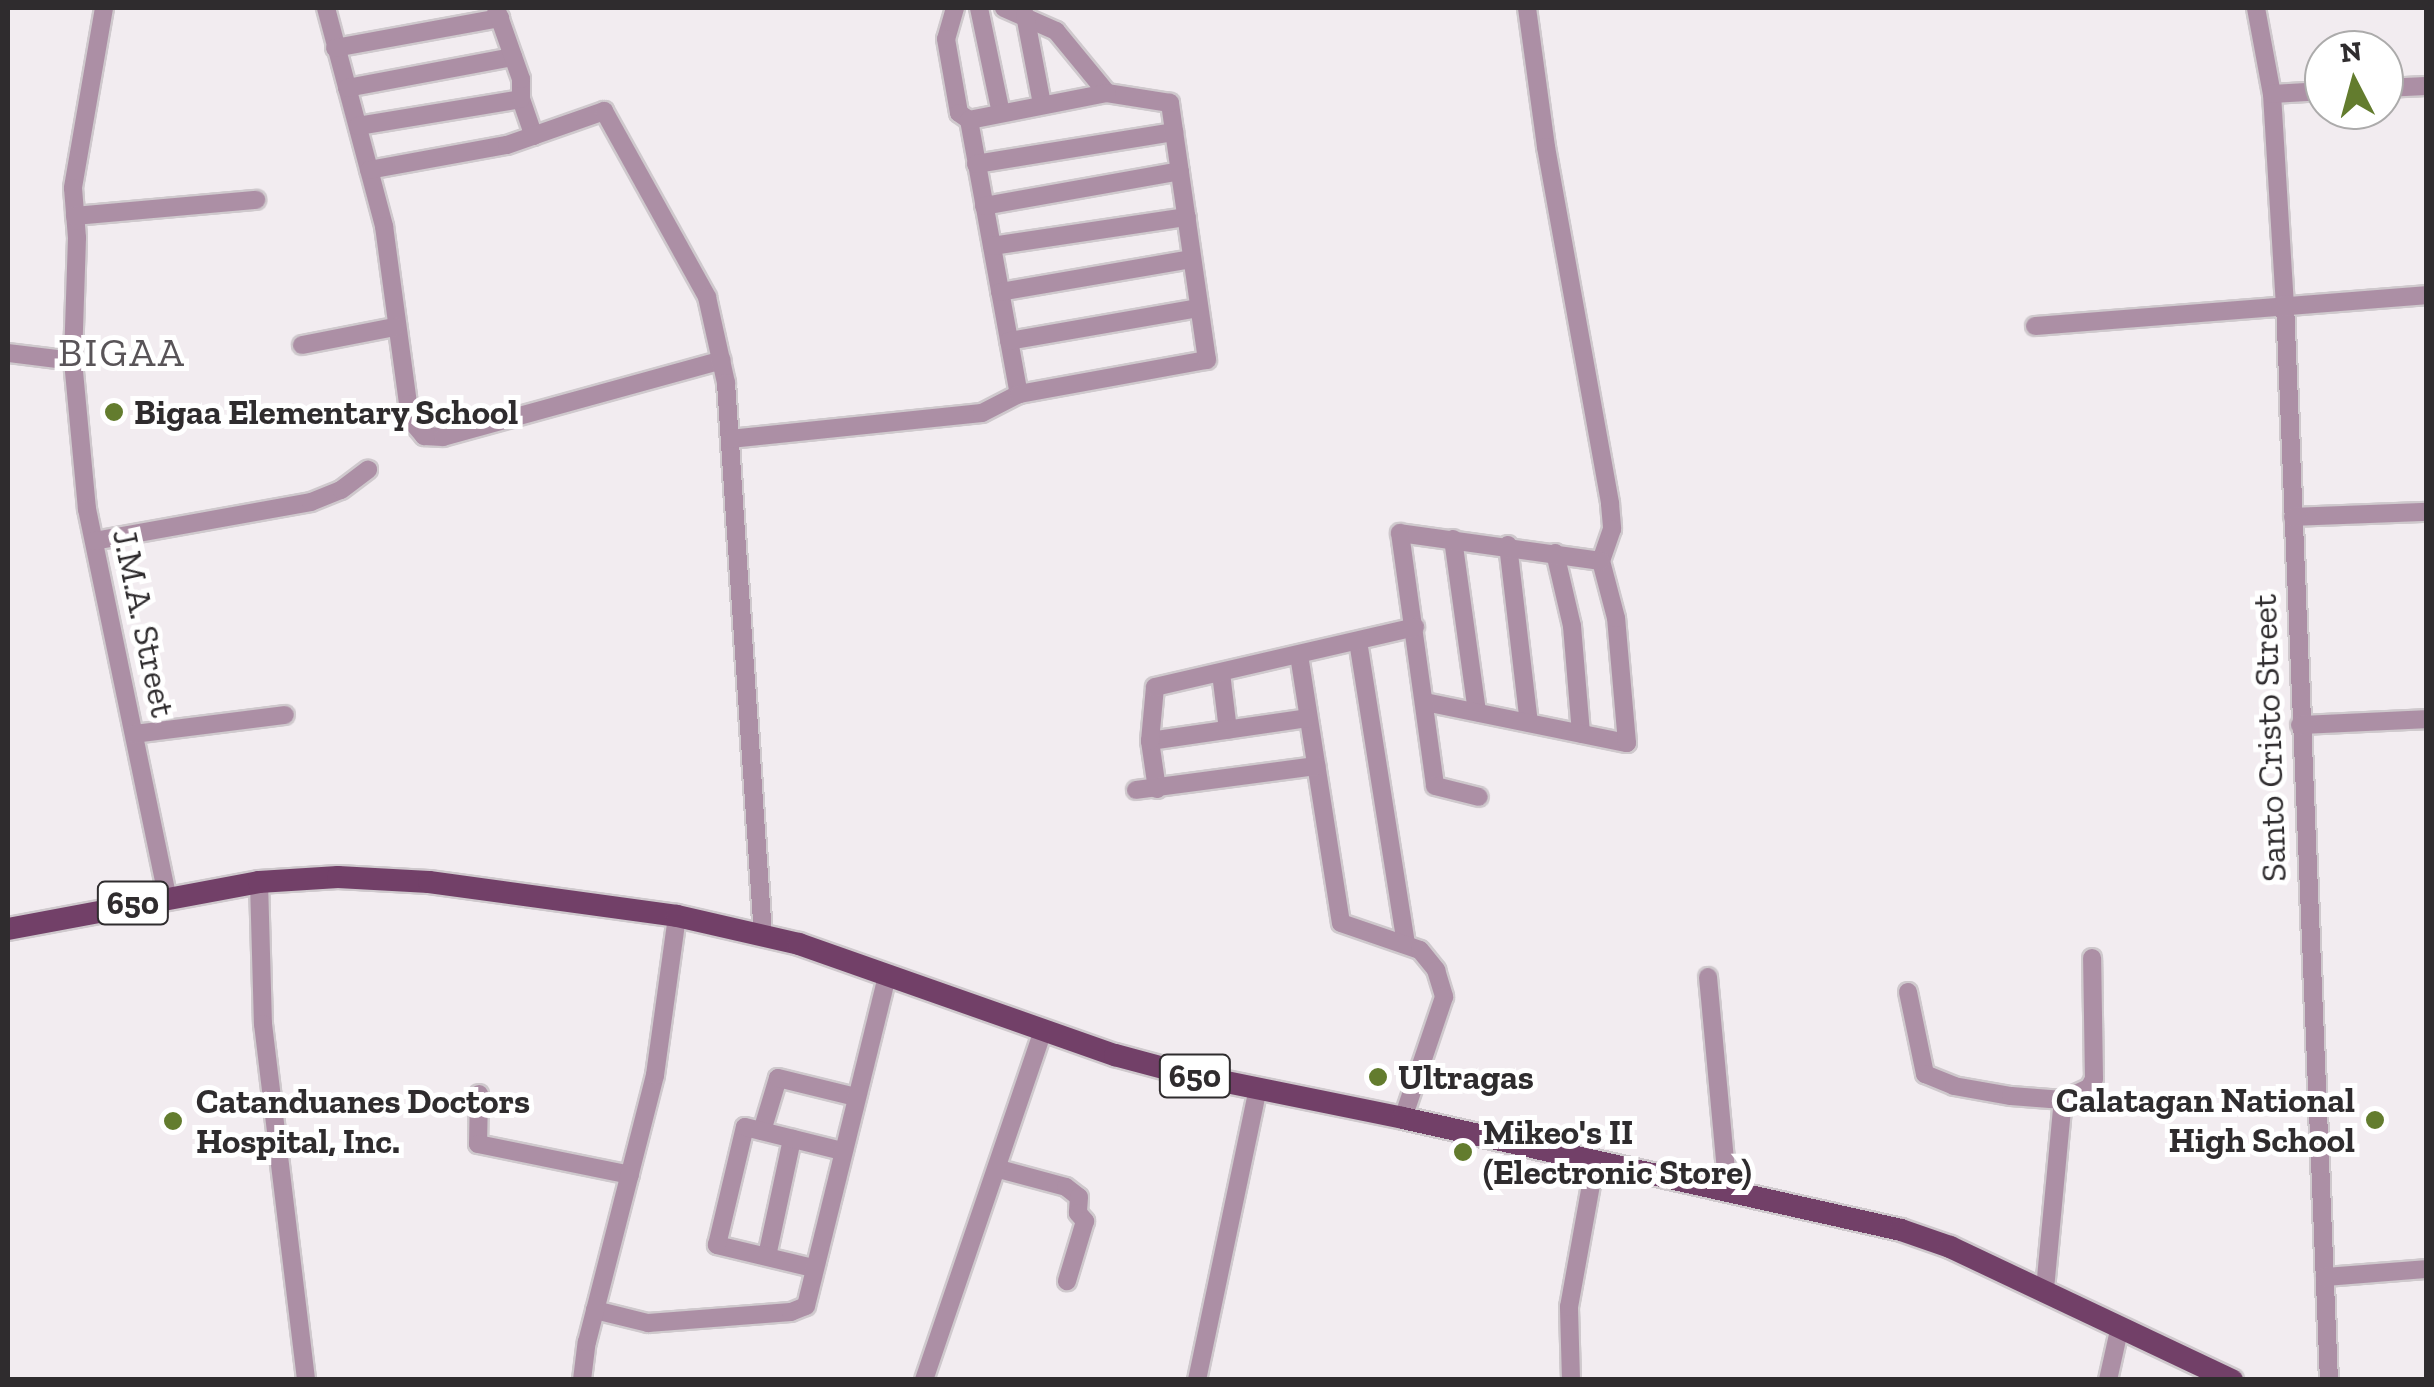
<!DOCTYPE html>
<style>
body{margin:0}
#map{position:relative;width:2434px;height:1387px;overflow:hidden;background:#f2ecf0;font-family:"Zilla Slab",serif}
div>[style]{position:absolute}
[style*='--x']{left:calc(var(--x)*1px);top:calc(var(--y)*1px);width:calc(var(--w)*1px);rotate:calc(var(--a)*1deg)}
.roads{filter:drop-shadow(2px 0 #cfc9cd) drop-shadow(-2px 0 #cfc9cd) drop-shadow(0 2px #cfc9cd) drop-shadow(0 -2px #cfc9cd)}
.minor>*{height:18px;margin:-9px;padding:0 9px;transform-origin:9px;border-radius:9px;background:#ac8fa5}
.major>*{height:22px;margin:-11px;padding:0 11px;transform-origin:11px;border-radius:11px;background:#724068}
.dots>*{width:28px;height:28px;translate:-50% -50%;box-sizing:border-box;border:5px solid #fff;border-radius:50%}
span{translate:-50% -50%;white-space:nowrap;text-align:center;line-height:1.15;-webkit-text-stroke:10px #fff;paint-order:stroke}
.shield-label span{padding:2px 8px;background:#fff;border:2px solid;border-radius:8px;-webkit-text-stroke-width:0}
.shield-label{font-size:32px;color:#2f2c2e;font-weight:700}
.poi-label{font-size:35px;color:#2f2c2e;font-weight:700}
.left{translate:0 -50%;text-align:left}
.right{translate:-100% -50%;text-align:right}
.street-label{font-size:35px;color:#2f2c2e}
.quarter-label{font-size:40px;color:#595458;letter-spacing:2.5px}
.frame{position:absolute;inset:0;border:10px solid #2f2c2e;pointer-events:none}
.north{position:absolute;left:2304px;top:30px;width:100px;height:100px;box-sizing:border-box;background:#fff;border:2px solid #acabab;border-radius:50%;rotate:354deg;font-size:28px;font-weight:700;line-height:40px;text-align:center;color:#2f2c2e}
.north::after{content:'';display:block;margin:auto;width:35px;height:45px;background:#637c2e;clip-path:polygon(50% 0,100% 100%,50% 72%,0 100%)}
</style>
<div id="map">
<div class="roads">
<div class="minor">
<i style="--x:104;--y:8;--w:183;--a:99.8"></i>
<i style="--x:73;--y:188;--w:50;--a:85.4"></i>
<i style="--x:77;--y:238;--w:123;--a:91.9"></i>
<i style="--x:73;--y:361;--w:149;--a:84.6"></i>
<i style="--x:87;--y:509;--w:395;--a:78.3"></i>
<i style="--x:326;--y:8;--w:226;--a:75.1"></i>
<i style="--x:384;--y:226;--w:180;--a:82.3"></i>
<i style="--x:408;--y:404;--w:21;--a:73"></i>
<i style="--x:414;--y:424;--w:16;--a:50"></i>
<i style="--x:424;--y:436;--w:19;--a:3"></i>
<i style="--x:443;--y:437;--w:289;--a:-15.4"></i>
<i style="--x:955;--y:8;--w:32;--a:106"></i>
<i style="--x:946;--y:39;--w:75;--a:80"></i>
<i style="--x:959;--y:113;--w:12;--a:35"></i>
<i style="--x:969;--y:120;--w:279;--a:79.7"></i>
<i style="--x:979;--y:8;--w:107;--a:78.2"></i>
<i style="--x:1004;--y:8;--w:57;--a:23.9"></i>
<i style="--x:1056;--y:31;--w:80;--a:50.6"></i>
<i style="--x:1527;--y:8;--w:140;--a:82.2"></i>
<i style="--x:1546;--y:147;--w:363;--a:79.8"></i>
<i style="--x:1610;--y:504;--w:25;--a:85"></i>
<i style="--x:1612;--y:529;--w:34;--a:109"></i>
<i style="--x:2256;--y:8;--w:87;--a:79.5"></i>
<i style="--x:2272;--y:94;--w:210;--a:86.5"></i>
<i style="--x:2285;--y:304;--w:1077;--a:87.66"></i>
<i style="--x:1025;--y:15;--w:91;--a:79.2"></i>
<i style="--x:335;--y:48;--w:168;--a:-10.3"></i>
<i style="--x:347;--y:88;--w:169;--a:-10.6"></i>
<i style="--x:2384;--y:88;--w:42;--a:-2.7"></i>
<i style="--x:2272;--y:94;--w:52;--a:-3.3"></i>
<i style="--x:521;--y:99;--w:39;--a:71"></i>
<i style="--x:358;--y:126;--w:165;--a:-9.4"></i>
<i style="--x:521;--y:99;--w:20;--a:-90"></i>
<i style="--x:521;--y:79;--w:75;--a:-109.4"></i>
<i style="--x:976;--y:164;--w:201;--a:-9.2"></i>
<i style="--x:369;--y:170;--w:140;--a:-10.3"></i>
<i style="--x:507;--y:145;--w:103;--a:-19.3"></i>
<i style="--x:604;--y:111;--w:213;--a:61"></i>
<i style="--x:707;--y:297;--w:88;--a:77.5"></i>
<i style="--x:726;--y:383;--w:553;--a:86.17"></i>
<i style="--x:984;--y:206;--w:199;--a:-10.1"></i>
<i style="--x:75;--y:216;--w:182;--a:-5.1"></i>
<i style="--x:992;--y:246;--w:197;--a:-8.5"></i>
<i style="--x:1000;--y:292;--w:195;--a:-9.8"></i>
<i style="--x:2035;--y:326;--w:392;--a:-4.5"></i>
<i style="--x:1009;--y:341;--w:193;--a:-9.9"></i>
<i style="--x:302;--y:345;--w:95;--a:-11"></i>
<i style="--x:8;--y:353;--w:65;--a:7"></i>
<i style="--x:730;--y:439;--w:253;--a:-5.9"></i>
<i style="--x:982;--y:413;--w:42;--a:-27.2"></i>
<i style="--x:1019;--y:394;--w:191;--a:-10.3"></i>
<i style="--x:1207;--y:360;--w:260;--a:-98.2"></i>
<i style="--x:1170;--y:103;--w:64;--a:-171"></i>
<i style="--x:1107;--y:93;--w:141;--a:168.9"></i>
<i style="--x:2293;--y:517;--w:133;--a:-2.2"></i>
<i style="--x:1453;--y:539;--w:175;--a:82.1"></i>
<i style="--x:94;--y:541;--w:220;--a:-10.2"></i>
<i style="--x:311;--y:502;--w:32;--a:-22"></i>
<i style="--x:341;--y:490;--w:34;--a:-37"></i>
<i style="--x:1508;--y:545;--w:179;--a:83.3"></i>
<i style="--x:1555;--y:553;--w:75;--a:76.9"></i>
<i style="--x:1572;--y:626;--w:108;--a:85.2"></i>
<i style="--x:1358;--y:641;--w:306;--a:81"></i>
<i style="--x:1299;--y:655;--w:271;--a:81.1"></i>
<i style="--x:1341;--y:923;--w:83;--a:18.9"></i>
<i style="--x:1420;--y:950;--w:26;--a:51"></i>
<i style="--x:1436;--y:970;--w:28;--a:73"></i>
<i style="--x:1444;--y:997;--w:128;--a:108.7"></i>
<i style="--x:1221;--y:673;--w:57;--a:83"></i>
<i style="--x:1425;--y:702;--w:206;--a:11.5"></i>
<i style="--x:1627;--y:743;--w:125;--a:-95"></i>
<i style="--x:1616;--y:618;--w:59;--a:-104.7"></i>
<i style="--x:1601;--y:561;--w:203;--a:-172.1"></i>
<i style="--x:1400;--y:533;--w:255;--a:82.1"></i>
<i style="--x:1435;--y:786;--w:45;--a:14"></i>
<i style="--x:2300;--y:725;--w:126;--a:-2.7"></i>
<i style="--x:134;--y:734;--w:152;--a:-7.2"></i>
<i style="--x:1150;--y:741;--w:159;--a:-8.3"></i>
<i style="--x:1157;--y:789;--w:49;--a:-98.3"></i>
<i style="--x:1150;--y:741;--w:54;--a:-84.7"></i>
<i style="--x:1155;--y:687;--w:267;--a:-13"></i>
<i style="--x:1136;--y:790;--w:182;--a:-7.6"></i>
<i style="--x:259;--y:882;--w:142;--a:88.4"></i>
<i style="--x:263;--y:1024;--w:359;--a:83.1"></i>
<i style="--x:1708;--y:977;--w:216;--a:84.7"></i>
<i style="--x:1908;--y:992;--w:84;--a:78.3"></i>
<i style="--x:1925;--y:1074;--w:31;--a:22"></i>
<i style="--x:1954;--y:1086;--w:58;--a:10"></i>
<i style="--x:2011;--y:1096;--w:52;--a:4.4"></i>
<i style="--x:2063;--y:1100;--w:29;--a:-25"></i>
<i style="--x:2089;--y:1088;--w:10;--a:-61"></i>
<i style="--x:2094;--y:1079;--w:121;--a:-90.9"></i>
<i style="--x:479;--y:1094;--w:50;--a:91.1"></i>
<i style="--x:478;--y:1144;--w:155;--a:11.5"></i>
<i style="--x:762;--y:1131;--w:55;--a:-73.2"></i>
<i style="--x:778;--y:1078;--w:80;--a:13.7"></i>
<i style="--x:999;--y:1169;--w:69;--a:15"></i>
<i style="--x:1066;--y:1187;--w:16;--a:38"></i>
<i style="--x:1079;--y:1197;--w:16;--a:94"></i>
<i style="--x:1078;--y:1213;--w:11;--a:49"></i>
<i style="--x:1085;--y:1221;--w:63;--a:106.7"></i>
<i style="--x:767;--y:1256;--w:120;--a:-77.9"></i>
<i style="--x:813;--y:1268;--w:99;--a:-166.5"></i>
<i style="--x:717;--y:1245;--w:121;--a:-76.7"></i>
<i style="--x:745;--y:1127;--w:100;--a:13.9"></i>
<i style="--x:2325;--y:1277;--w:101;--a:-4.5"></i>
<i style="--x:2045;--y:1289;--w:190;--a:-84.6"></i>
<i style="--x:595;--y:1310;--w:55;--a:13.8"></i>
<i style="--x:648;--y:1323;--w:143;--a:-4.4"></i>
<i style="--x:791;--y:1312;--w:16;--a:-22"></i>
<i style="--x:806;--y:1306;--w:341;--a:-76.2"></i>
<i style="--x:582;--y:1380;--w:38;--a:-83"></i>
<i style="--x:587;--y:1342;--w:276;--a:-75.7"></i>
<i style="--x:655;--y:1075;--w:161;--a:-82.1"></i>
<i style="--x:924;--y:1380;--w:370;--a:-71.2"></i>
<i style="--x:1197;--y:1380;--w:297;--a:-78.2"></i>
<i style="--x:1571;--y:1380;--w:73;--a:-91.6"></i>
<i style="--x:1569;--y:1307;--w:147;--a:-79.8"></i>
<i style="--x:2108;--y:1380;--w:55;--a:-77.5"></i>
</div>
<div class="major">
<i style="--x:8;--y:929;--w:255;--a:-10.6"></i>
<i style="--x:259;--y:882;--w:79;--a:-3.6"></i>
<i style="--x:338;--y:877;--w:91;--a:3.1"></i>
<i style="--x:429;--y:882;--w:250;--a:7.8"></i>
<i style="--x:677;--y:916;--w:125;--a:12.9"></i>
<i style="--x:799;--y:944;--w:335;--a:19.4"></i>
<i style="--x:1115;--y:1055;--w:69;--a:15"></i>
<i style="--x:1182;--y:1073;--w:226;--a:11.5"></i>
<i style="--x:1403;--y:1118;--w:510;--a:12.67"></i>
<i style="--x:1901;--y:1230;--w:52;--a:19.1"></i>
<i style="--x:1950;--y:1247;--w:312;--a:25.3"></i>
</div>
</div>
<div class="dots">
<i style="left:114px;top:412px;background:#637c2e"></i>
<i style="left:1378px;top:1077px;background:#637c2e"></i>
<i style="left:2375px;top:1120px;background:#637c2e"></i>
<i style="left:173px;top:1121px;background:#637c2e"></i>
<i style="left:1463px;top:1152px;background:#637c2e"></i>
</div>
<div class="shield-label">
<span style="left:133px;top:903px">650</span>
<span style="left:1195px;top:1076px">650</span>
</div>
<div class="poi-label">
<span class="left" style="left:134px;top:412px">Bigaa Elementary School</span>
<span class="left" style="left:1398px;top:1077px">Ultragas</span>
<span class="right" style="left:2355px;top:1120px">Calatagan National<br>High School</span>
<span class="left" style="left:196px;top:1121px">Catanduanes Doctors<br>Hospital, Inc.</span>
<span class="left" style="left:1483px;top:1152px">Mikeo's II<br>(Electronic Store)</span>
</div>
<div class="street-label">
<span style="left:144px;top:623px;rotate:78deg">J.M.A. Street</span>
<span style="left:2269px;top:738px;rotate:-92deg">Santo Cristo Street</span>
</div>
<div class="quarter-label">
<span style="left:122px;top:352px">BIGAA</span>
</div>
<div class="frame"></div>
<div class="north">N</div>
</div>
